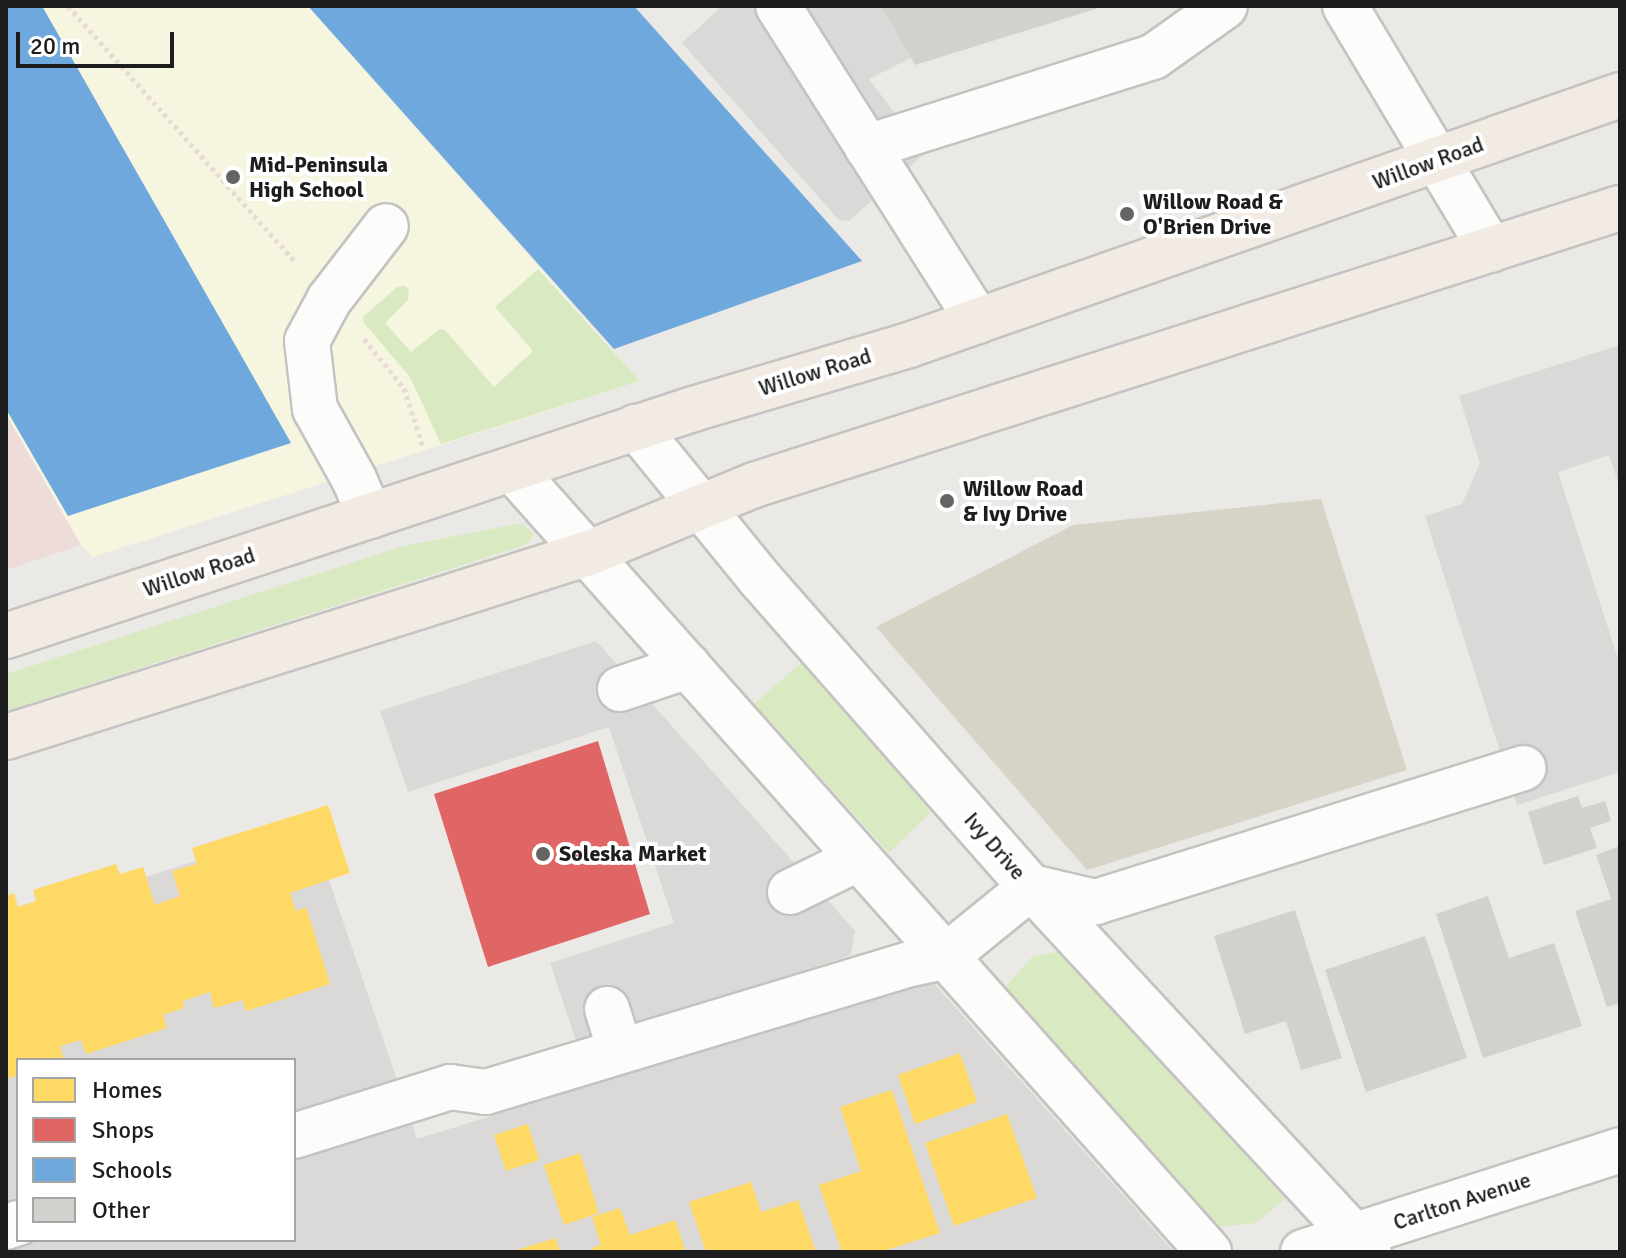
<!DOCTYPE html>
<style>
body{margin:0}
#map{position:relative;width:1626px;height:1258px;overflow:hidden;background:#ebe9e5;font-family:Signika,sans-serif}
div>[style]{position:absolute}
[style*='--x']{left:calc(var(--x)*1px);top:calc(var(--y)*1px);width:calc(var(--w)*1px);rotate:calc(var(--a)*1deg)}
.residential>*{inset:0;background:#dad9d7}
.commercial>*{inset:0;background:#eedcda}
.education>*{inset:0;background:#f6f5e0}
.construction>*{inset:0;background:#d5d4c7}
.grass>*{inset:0;background:#d9eac2}
.homes>*{inset:0;background:#ffd966}
.shops>*{inset:0;background:#e06666}
.schools>*{inset:0;background:#6fa8dc}
.building>*{inset:0;background:#d3d1ce}
.path>*{height:5px;margin-top:-2.5px;transform-origin:0;background:repeating-linear-gradient(90deg,#ead9d7 0 4px,transparent 0 8px)}
.roads{filter:drop-shadow(2px 0 #c4c3c1) drop-shadow(-2px 0 #c4c3c1) drop-shadow(0 2px #c4c3c1) drop-shadow(0 -2px #c4c3c1)}
.minor>*{height:44px;margin:-22px;padding:0 22px;transform-origin:22px;border-radius:22px;background:#fcfcfb}
.major>*{height:44px;margin:-22px;padding:0 22px;transform-origin:22px;border-radius:22px;background:#f1ebe3}
.dots>*{width:22px;height:22px;translate:-50% -50%;box-sizing:border-box;border:4px solid #fff;border-radius:50%}
span{translate:-50% -50%;white-space:nowrap;text-align:center;line-height:1.15;-webkit-text-stroke:8px #fff;paint-order:stroke}
.street-label{font-size:22px;color:#1d1d1d}
.poi-label{font-size:22px;color:#1d1d1d;font-weight:700}
.left{translate:0 -50%;text-align:left}
.frame{position:absolute;inset:0;border:8px solid #1d1d1d;pointer-events:none}
.legend{position:absolute;left:16px;top:1058px;width:280px;height:184px;box-sizing:border-box;background:#fff;border:2px solid #a5a5a5;margin:0;padding:10px 14px;list-style:none;font-size:24px;color:#1d1d1d}
.legend li{display:flex;align-items:center;gap:16px;height:40px}
.legend b{width:40px;border:2px solid #a5a5a5}
.scale{position:absolute;left:16px;top:32px;width:158px;height:36px;box-sizing:border-box;border:4px solid #1d1d1d;border-top:0;padding-left:10px;font-size:24px;line-height:28px;white-space:nowrap;color:#1d1d1d;-webkit-text-stroke:6px #fff;paint-order:stroke}
</style>
<div id="map">
<div class="residential">
<i style="clip-path:polygon(722px 6px,881px 6px,911px 58px,869px 79px,925px 153px,849px 221px,839px 220px,682px 43px)"></i>
<i style="clip-path:polygon(1620px 345px,1620px 488px,1609px 455px,1558px 472px,1620px 665px,1620px 772px,1517px 805px,1425px 516px,1462px 504px,1480px 463px,1459px 396px)"></i>
<i style="clip-path:polygon(596px 641px,855px 931px,851px 955px,577px 1044px,550px 963px,674px 923px,609px 727px,408px 792px,380px 711px)"></i>
<i style="clip-path:polygon(evenodd,310px 824px,417px 1139px,931px 980px,1174px 1252px,6px 1252px,6px 922px,310px 824px,18px 1060px,294px 1060px,294px 1240px,18px 1240px,18px 1060px)"></i>
</div>
<div class="commercial">
<i style="clip-path:polygon(6px 414px,81px 545px,6px 570px)"></i>
</div>
<div class="education">
<i style="clip-path:polygon(6px 6px,308px 6px,640px 381px,93px 557px,81px 545px,6px 414px)"></i>
</div>
<div class="construction">
<i style="clip-path:polygon(1321px 499px,1407px 770px,1087px 870px,876px 627px,1073px 525px)"></i>
</div>
<div class="grass">
<i style="clip-path:polygon(538px 269px,640px 381px,441px 444px,410px 377px,364px 323px,363px 317px,397px 287px,405px 286px,409px 289px,408px 300px,385px 323px,411px 352px,440px 329px,445px 330px,494px 387px,533px 351px,495px 307px)"></i>
<i style="clip-path:polygon(516px 524px,523px 524px,534px 534px,528px 544px,6px 711px,6px 674px,404px 546px)"></i>
<i style="clip-path:polygon(802px 662px,931px 812px,889px 853px,754px 704px)"></i>
<i style="clip-path:polygon(1068px 950px,1285px 1199px,1256px 1223px,1219px 1227px,1005px 987px,1033px 956px)"></i>
</div>
<div class="homes">
<i style="clip-path:polygon(328px 805px,350px 873px,290px 893px,296px 911px,306px 907px,330px 984px,246px 1011px,242px 1000px,214px 1008px,210px 992px,183px 1001px,184px 1008px,163px 1015px,167px 1028px,86px 1054px,81px 1040px,60px 1046px,64px 1060px,18px 1060px,18px 1075px,6px 1079px,6px 896px,14px 893px,18px 907px,36px 901px,33px 890px,116px 864px,120px 874px,143px 867px,155px 905px,180px 896px,172px 871px,197px 864px,192px 848px)"></i>
<i style="clip-path:polygon(960px 1053px,977px 1102px,915px 1124px,898px 1075px)"></i>
<i style="clip-path:polygon(892px 1090px,940px 1233px,880px 1252px,842px 1252px,819px 1185px,861px 1171px,840px 1107px)"></i>
<i style="clip-path:polygon(1007px 1114px,1037px 1198px,954px 1226px,925px 1143px)"></i>
<i style="clip-path:polygon(528px 1124px,539px 1160px,506px 1171px,494px 1135px)"></i>
<i style="clip-path:polygon(580px 1153px,599px 1213px,564px 1225px,544px 1165px)"></i>
<i style="clip-path:polygon(751px 1182px,761px 1212px,798px 1200px,816px 1252px,706px 1252px,689px 1202px)"></i>
<i style="clip-path:polygon(620px 1208px,630px 1235px,675px 1220px,686px 1252px,594px 1252px,592px 1248px,601px 1245px,592px 1217px)"></i>
<i style="clip-path:polygon(556px 1238px,560px 1252px,513px 1252px,513px 1251px)"></i>
</div>
<div class="shops">
<i style="clip-path:polygon(598px 741px,650px 914px,488px 967px,434px 794px)"></i>
</div>
<div class="schools">
<i style="clip-path:polygon(6px 6px,42px 6px,291px 443px,68px 516px,6px 409px)"></i>
<i style="clip-path:polygon(308px 6px,634px 6px,862px 261px,614px 349px)"></i>
</div>
<div class="building">
<i style="clip-path:polygon(881px 6px,1102px 6px,1102px 7px,915px 65px)"></i>
<i style="clip-path:polygon(1578px 796px,1582px 808px,1605px 801px,1611px 821px,1590px 828px,1597px 848px,1544px 865px,1528px 812px)"></i>
<i style="clip-path:polygon(1620px 846px,1620px 1003px,1607px 1007px,1575px 911px,1611px 899px,1596px 855px)"></i>
<i style="clip-path:polygon(1488px 896px,1509px 958px,1554px 943px,1582px 1026px,1483px 1058px,1436px 914px)"></i>
<i style="clip-path:polygon(1295px 910px,1342px 1058px,1301px 1070px,1286px 1021px,1245px 1034px,1214px 936px)"></i>
<i style="clip-path:polygon(1425px 936px,1467px 1058px,1366px 1092px,1325px 970px)"></i>
</div>
<div class="path">
<i style="--x:68;--y:6;--w:344;--a:48.4"></i>
<i style="--x:364;--y:339;--w:63;--a:50.8"></i>
<i style="--x:404;--y:388;--w:62;--a:72.1"></i>
</div>
<div class="roads">
<div class="minor">
<i style="--x:778;--y:6;--w:373;--a:57.6"></i>
<i style="--x:1345;--y:6;--w:284;--a:59.1"></i>
<i style="--x:867;--y:147;--w:300;--a:-17.5"></i>
<i style="--x:1153;--y:57;--w:88;--a:-35.3"></i>
<i style="--x:636;--y:427;--w:196;--a:50.8"></i>
<i style="--x:760;--y:579;--w:410;--a:48.7"></i>
<i style="--x:1031;--y:887;--w:497;--a:47.2"></i>
<i style="--x:513;--y:470;--w:1047;--a:48.33"></i>
<i style="--x:370;--y:516;--w:40;--a:-113.4"></i>
<i style="--x:354;--y:479;--w:80;--a:-119.1"></i>
<i style="--x:315;--y:409;--w:68;--a:-96.7"></i>
<i style="--x:307;--y:341;--w:47;--a:-61.8"></i>
<i style="--x:329;--y:300;--w:93;--a:-52.4"></i>
<i style="--x:620;--y:689;--w:72;--a:-18.7"></i>
<i style="--x:790;--y:892;--w:75;--a:-26.2"></i>
<i style="--x:607;--y:1009;--w:43;--a:72.4"></i>
<i style="--x:294;--y:1136;--w:164;--a:-17.4"></i>
<i style="--x:450;--y:1087;--w:36;--a:8"></i>
<i style="--x:486;--y:1092;--w:444;--a:-16.8"></i>
<i style="--x:911;--y:964;--w:35;--a:-12"></i>
<i style="--x:945;--y:957;--w:111;--a:-39.1"></i>
<i style="--x:1031;--y:887;--w:67;--a:13"></i>
<i style="--x:1096;--y:902;--w:448;--a:-17.4"></i>
<i style="--x:6;--y:1227;--w:13;--a:-18"></i>
<i style="--x:1303;--y:1252;--w:333;--a:-17.8"></i>
</div>
<div class="major">
<i style="--x:6;--y:636;--w:724;--a:-18.28"></i>
<i style="--x:693;--y:409;--w:225;--a:-16.5"></i>
<i style="--x:909;--y:345;--w:754;--a:-19.37"></i>
<i style="--x:6;--y:737;--w:611;--a:-17.52"></i>
<i style="--x:589;--y:553;--w:178;--a:-22.4"></i>
<i style="--x:754;--y:485;--w:909;--a:-17.74"></i>
</div>
</div>
<div class="dots">
<i style="left:233px;top:177px;background:#656463"></i>
<i style="left:1127px;top:214px;background:#656463"></i>
<i style="left:947px;top:501px;background:#656463"></i>
<i style="left:543px;top:854px;background:#656463"></i>
</div>
<div class="street-label">
<span style="left:1428px;top:163px;rotate:-20deg">Willow Road</span>
<span style="left:815px;top:372px;rotate:-17deg">Willow Road</span>
<span style="left:199px;top:572px;rotate:-18deg">Willow Road</span>
<span style="left:995px;top:846px;rotate:49deg">Ivy Drive</span>
<span style="left:1462px;top:1201px;rotate:-18deg">Carlton Avenue</span>
</div>
<div class="poi-label">
<span class="left" style="left:249px;top:177px">Mid-Peninsula<br>High School</span>
<span class="left" style="left:1143px;top:214px">Willow Road &amp;<br>O'Brien Drive</span>
<span class="left" style="left:963px;top:501px">Willow Road<br>&amp; Ivy Drive</span>
<span class="left" style="left:559px;top:854px">Soleska Market</span>
</div>
<div class="frame"></div>
<ul class="legend">
<li><b style="height:22px;background:#ffd966"></b>Homes</li>
<li><b style="height:22px;background:#e06666"></b>Shops</li>
<li><b style="height:22px;background:#6fa8dc"></b>Schools</li>
<li><b style="height:22px;background:#d3d1ce"></b>Other</li>
</ul>
<div class="scale">20 m</div>
</div>
